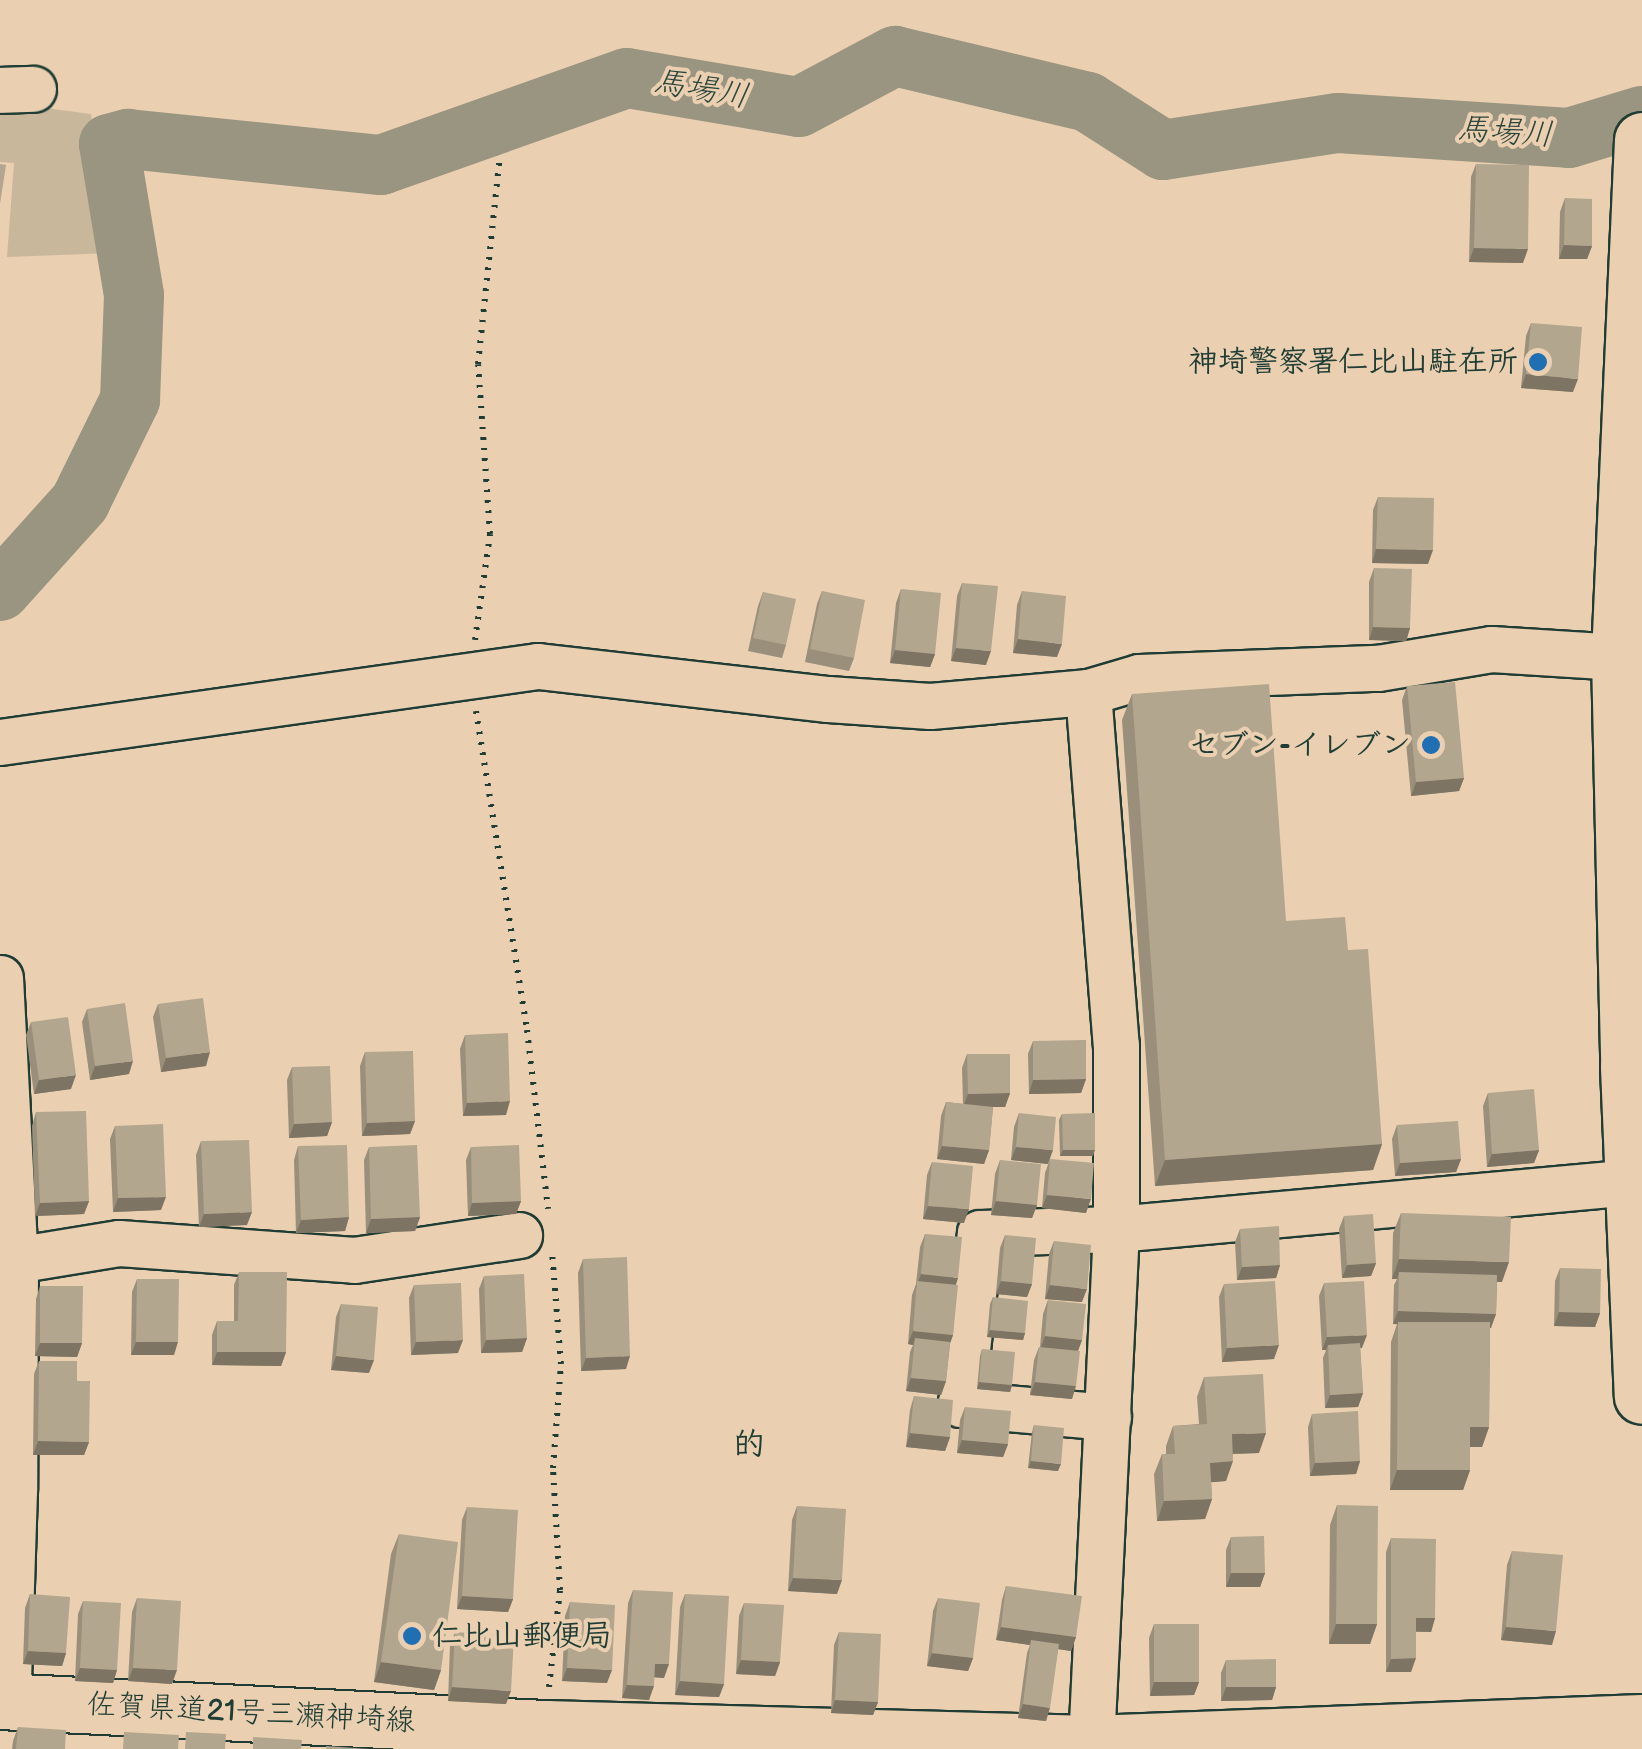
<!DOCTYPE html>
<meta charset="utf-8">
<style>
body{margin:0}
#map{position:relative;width:1642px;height:1749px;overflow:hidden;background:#eacfb1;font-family:"Balsamiq Sans","Klee One",sans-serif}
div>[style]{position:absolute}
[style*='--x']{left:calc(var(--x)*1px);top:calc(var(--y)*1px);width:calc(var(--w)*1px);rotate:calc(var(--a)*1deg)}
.green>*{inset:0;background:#c9b79c}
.river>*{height:60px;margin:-30px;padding:0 30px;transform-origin:30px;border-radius:30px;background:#999580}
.path>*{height:6px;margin-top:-3px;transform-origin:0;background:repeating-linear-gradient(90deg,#1f3d34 0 2.5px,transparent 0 10.5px)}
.roads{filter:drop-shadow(2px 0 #1f3d34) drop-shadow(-2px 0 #1f3d34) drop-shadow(0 2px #1f3d34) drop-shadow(0 -2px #1f3d34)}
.minor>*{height:45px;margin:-22.5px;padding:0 22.5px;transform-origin:22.5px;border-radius:22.5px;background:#eacfb1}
.major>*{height:55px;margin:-27.5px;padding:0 27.5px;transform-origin:27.5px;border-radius:27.5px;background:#eacfb1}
.wall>*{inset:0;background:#998f7a}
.shaded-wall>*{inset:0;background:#7d7463}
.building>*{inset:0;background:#b2a68e}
.dots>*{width:28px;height:28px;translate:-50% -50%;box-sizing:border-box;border:5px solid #eacfb1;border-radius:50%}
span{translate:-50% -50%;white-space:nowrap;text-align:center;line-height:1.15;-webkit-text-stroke:8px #eacfb1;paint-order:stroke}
.poi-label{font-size:30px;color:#1f3d34;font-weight:700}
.right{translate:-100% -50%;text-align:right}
.left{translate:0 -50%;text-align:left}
.street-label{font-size:30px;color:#1f3d34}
.water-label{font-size:32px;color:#2b463c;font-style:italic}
.neighbourhood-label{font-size:32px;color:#1f3d34;font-weight:700}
</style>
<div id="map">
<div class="green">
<i style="clip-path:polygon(0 102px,91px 114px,113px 253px,7px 257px,14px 163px,0 162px)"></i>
</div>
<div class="river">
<i style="--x:0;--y:591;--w:120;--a:-48"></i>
<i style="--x:80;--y:502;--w:114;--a:-63.9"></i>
<i style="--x:130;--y:400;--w:105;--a:-87.8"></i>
<i style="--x:134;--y:295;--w:153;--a:-99.4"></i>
<i style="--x:109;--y:144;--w:20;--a:-15"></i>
<i style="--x:128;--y:139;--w:254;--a:5.9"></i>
<i style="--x:381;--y:165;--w:261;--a:-19.5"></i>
<i style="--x:627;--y:78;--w:174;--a:9.6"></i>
<i style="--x:799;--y:107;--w:109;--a:-28"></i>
<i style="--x:895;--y:56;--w:198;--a:13.4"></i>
<i style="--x:1088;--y:102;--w:89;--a:32.6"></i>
<i style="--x:1163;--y:150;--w:177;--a:-8.8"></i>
<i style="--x:1338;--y:123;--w:231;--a:3.7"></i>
<i style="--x:1569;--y:138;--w:76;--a:-16.8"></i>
</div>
<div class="path">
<i style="--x:475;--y:640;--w:107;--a:-81.9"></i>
<i style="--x:490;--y:534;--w:170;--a:-94"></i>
<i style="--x:478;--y:364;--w:210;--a:-84"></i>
<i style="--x:476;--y:711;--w:323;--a:80.9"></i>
<i style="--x:527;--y:1030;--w:180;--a:83.3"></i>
<i style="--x:549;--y:1687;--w:98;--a:-83.5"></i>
<i style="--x:560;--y:1590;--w:122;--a:-93.3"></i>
<i style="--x:553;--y:1468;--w:104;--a:-85.6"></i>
<i style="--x:561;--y:1364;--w:113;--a:-94.6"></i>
</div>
<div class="roads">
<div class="minor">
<i style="--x:0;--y:90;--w:33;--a:-2"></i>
<i style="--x:1088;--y:692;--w:354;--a:85.5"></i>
<i style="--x:1116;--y:1045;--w:184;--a:90"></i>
<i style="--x:1116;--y:1229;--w:515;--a:92.78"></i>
<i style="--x:0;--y:742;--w:543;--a:-8.04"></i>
<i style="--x:538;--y:666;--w:292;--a:6.5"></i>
<i style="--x:828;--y:699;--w:102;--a:3.9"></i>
<i style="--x:930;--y:706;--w:159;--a:-5.1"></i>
<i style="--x:1088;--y:692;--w:53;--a:-16.4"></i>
<i style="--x:1139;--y:677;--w:239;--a:-2.2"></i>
<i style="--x:1378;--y:668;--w:115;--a:-9.5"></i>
<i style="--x:1491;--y:649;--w:128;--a:3.6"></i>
<i style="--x:0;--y:978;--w:282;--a:87"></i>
<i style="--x:15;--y:1260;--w:230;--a:90.2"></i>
<i style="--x:14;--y:1490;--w:190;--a:91.8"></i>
<i style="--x:8;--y:1680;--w:17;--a:118"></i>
<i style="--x:15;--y:1260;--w:105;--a:-9.3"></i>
<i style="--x:119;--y:1243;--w:236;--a:4.1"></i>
<i style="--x:354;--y:1260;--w:167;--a:-8.6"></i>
<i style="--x:1108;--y:1417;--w:148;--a:-174.9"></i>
<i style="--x:961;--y:1404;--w:172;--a:-83.7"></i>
<i style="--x:980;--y:1233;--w:136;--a:-1.7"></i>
<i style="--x:1116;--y:1229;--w:528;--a:-5.21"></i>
</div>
<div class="major">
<i style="--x:1642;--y:140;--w:518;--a:92.55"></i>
<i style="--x:1619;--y:657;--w:410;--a:88.7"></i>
<i style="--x:1628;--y:1067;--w:329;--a:87.6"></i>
<i style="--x:0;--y:1701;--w:546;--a:2.84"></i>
<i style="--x:545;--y:1728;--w:546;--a:1.57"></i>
<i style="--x:1091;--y:1743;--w:551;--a:-2.18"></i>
</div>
</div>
<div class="wall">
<i style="clip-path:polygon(1476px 164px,1523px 263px,1469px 262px,1471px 177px)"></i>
<i style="clip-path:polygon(1565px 198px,1592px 246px,1587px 259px,1559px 259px,1560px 212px)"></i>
<i style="clip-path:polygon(1531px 323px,1573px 392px,1521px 388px,1526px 336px)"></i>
<i style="clip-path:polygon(1378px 497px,1428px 564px,1372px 563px,1373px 510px)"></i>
<i style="clip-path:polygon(1374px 568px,1410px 628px,1406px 641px,1369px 640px,1369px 582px)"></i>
<i style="clip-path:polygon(962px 583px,986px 665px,951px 661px,957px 596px)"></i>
<i style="clip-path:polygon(901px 589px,935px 654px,930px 667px,890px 663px,896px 603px)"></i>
<i style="clip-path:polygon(822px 591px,854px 658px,849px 671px,805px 662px,817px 604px)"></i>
<i style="clip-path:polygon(1022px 591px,1057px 657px,1013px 653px,1017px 605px)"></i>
<i style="clip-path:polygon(763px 592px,786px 645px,782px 658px,748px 651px,758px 606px)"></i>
<i style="clip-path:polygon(1407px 686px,1464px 778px,1459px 791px,1411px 796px,1402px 700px)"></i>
<i style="clip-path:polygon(1132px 694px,1286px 921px,1348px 950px,1382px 1144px,1373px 1170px,1155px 1186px,1122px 720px)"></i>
<i style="clip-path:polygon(158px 1004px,206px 1066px,161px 1072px,153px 1017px)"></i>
<i style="clip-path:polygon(87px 1009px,129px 1074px,90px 1080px,82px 1022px)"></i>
<i style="clip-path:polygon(31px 1022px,71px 1089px,34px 1094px,26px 1035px)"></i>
<i style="clip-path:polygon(465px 1035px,506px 1115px,463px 1116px,460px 1049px)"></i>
<i style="clip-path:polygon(1033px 1041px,1086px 1079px,1081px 1093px,1029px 1094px,1028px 1054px)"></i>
<i style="clip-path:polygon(365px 1052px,415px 1121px,410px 1134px,362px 1136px,360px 1066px)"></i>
<i style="clip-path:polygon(967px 1054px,1010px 1093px,1005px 1107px,993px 1107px,989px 1150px,984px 1164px,937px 1159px,941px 1116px,946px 1102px,963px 1104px,962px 1068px)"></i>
<i style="clip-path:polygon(292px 1067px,332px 1122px,327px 1136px,289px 1138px,287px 1080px)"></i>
<i style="clip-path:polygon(1488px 1093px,1539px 1150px,1534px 1163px,1487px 1167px,1483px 1106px)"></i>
<i style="clip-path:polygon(36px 1112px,89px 1201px,84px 1214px,35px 1216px,32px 1126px)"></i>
<i style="clip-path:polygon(1019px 1113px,1048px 1164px,1011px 1160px,1014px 1127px)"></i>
<i style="clip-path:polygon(1062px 1114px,1093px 1156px,1060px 1156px,1059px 1120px)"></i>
<i style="clip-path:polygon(1397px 1125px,1461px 1159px,1456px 1172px,1395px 1176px,1392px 1139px)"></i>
<i style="clip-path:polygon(115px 1126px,161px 1210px,113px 1212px,110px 1139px)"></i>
<i style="clip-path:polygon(201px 1141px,247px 1225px,199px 1227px,196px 1155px)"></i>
<i style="clip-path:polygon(298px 1146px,349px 1217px,345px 1231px,296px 1233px,294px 1160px)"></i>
<i style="clip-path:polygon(369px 1147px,420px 1217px,415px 1231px,366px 1233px,364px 1160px)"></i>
<i style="clip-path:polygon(471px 1147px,521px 1201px,516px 1214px,468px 1216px,466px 1160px)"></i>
<i style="clip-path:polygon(1050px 1159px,1086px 1213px,1042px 1208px,1045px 1173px)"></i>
<i style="clip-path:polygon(1000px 1160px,1037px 1205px,1032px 1218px,991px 1215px,995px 1174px)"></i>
<i style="clip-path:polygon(932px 1162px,964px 1223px,923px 1219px,927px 1175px)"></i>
<i style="clip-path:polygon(1401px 1213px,1502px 1282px,1497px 1282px,1496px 1314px,1490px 1328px,1489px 1427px,1482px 1447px,1470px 1447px,1470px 1470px,1463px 1490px,1390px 1490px,1391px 1342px,1397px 1324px,1393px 1324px,1394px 1285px,1397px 1279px,1392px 1279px,1393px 1233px)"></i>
<i style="clip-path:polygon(1344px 1216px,1376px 1263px,1371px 1276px,1342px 1278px,1339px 1229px)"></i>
<i style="clip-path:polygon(1240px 1229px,1280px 1265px,1276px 1278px,1237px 1280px,1235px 1242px)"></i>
<i style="clip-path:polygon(925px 1234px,956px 1285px,953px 1335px,950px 1344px,946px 1381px,941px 1395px,906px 1391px,910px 1352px,913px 1345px,908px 1344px,912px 1295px,916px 1284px,920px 1247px)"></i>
<i style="clip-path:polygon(1005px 1235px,1032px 1284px,1027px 1297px,996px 1294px,1000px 1248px)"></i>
<i style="clip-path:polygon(1054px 1241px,1082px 1302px,1045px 1299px,1049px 1254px)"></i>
<i style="clip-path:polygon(583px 1259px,626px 1369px,581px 1371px,578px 1273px)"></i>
<i style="clip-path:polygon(1560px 1268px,1600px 1313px,1595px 1327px,1554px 1326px,1555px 1281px)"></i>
<i style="clip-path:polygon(239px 1272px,286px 1352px,281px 1366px,212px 1365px,212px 1335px,217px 1321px,234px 1321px,234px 1285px)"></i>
<i style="clip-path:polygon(484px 1276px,527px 1338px,522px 1352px,481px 1353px,479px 1289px)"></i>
<i style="clip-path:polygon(137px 1279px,174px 1355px,131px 1355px,132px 1292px)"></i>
<i style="clip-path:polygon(1324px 1283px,1362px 1348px,1360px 1348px,1363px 1393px,1358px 1407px,1325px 1408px,1323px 1358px,1326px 1350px,1322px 1350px,1319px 1296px)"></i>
<i style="clip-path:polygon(1224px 1284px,1274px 1359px,1222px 1362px,1219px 1297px)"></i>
<i style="clip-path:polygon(414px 1285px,458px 1353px,411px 1355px,409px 1298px)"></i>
<i style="clip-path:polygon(40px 1286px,82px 1343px,77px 1357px,35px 1356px,36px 1299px)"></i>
<i style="clip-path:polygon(993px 1297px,1025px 1333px,1023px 1340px,987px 1337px,990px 1304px)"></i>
<i style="clip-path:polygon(1048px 1300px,1082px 1340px,1078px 1351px,1072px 1399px,1030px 1395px,1034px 1360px,1039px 1347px,1040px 1347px,1043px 1314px)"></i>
<i style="clip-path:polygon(341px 1304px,369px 1373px,331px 1370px,336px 1317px)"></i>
<i style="clip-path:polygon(982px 1349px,1012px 1385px,1010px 1392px,977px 1389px,980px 1356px)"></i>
<i style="clip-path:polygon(39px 1361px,77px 1381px,89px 1442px,84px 1455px,33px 1455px,34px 1374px)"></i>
<i style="clip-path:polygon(1204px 1377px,1259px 1453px,1233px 1454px,1226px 1481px,1211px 1482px,1212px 1499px,1205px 1519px,1157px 1521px,1154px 1474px,1162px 1454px,1166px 1454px,1166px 1446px,1173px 1426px,1199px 1424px,1197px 1397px)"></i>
<i style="clip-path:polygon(914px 1396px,950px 1437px,945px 1451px,906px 1447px,910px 1410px)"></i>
<i style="clip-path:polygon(965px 1407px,1008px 1444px,1003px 1457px,957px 1453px,960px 1420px)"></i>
<i style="clip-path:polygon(1312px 1414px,1360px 1461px,1356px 1474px,1310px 1476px,1308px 1427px)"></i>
<i style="clip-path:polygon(1034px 1425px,1058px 1471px,1028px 1468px,1032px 1432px)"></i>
<i style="clip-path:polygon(1337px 1505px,1377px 1624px,1370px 1644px,1329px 1644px,1330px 1525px)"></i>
<i style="clip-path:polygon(797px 1506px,837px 1594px,788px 1591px,792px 1520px)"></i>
<i style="clip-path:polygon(467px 1507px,513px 1599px,508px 1612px,457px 1609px,462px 1520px)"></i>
<i style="clip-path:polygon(399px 1534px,441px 1670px,434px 1690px,374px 1682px,391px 1554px)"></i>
<i style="clip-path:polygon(1231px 1537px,1265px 1573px,1260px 1587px,1226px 1587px,1226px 1550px)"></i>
<i style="clip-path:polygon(1391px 1538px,1435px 1618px,1431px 1632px,1416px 1632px,1411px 1672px,1386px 1672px,1386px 1552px)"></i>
<i style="clip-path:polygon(1512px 1551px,1552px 1645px,1501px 1640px,1507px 1565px)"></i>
<i style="clip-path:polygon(1006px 1586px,1076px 1637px,1071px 1651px,1058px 1649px,1046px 1721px,1018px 1718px,1027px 1653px,1030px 1645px,996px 1640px,1002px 1600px)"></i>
<i style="clip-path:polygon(633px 1590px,664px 1678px,654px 1677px,649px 1700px,622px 1698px,628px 1603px)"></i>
<i style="clip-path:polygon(30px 1594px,66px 1653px,62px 1666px,23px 1664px,25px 1608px)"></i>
<i style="clip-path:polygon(685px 1594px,724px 1684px,719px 1697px,675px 1695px,680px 1607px)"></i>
<i style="clip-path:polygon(137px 1598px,172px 1684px,128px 1681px,132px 1612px)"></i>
<i style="clip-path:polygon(938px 1598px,973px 1658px,968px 1671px,927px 1666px,933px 1611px)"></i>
<i style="clip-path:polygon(83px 1601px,117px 1670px,113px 1683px,75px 1681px,78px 1614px)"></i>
<i style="clip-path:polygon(570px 1602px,607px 1683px,562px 1681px,565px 1616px)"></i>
<i style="clip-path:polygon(744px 1603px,780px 1662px,775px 1676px,736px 1674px,739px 1616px)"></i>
<i style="clip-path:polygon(1154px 1624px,1199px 1682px,1194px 1695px,1150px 1696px,1149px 1638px)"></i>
<i style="clip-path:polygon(455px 1632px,506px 1704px,448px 1701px,450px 1646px)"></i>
<i style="clip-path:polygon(839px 1632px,878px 1702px,873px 1715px,831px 1713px,834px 1645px)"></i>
<i style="clip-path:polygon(1226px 1660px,1276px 1687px,1272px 1700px,1221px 1701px,1221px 1673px)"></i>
<i style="clip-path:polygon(18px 1727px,65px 1749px,12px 1749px,13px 1741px)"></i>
</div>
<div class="shaded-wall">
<i style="clip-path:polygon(1564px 245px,1592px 246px,1587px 259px,1559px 259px)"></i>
<i style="clip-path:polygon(1474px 248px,1528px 249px,1523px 263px,1469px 262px)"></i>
<i style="clip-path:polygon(1526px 374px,1578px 379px,1573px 392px,1521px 388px)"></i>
<i style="clip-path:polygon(1376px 549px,1433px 550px,1428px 564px,1372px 563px)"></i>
<i style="clip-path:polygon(1373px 627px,1410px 628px,1406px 641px,1369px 640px)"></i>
<i style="clip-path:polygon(1018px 639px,1062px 644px,1057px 657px,1013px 653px)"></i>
<i style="clip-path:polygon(956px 648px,991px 651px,986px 665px,951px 661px)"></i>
<i style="clip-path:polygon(895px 650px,935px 654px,930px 667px,890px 663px)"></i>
<i style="clip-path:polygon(1464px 778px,1459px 791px,1411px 796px,1416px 782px)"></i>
<i style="clip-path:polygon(210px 1052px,206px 1066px,161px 1072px,166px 1058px)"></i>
<i style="clip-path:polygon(133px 1061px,129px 1074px,90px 1080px,95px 1066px)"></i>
<i style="clip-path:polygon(76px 1075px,71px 1089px,34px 1094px,39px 1080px)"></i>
<i style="clip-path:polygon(1086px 1079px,1081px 1093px,1029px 1094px,1033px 1080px)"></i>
<i style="clip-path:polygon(1010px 1093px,1005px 1107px,963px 1107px,968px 1094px)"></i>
<i style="clip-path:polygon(510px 1101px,506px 1115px,463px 1116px,467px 1103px)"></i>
<i style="clip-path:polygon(415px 1121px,410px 1134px,362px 1136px,367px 1123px)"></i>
<i style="clip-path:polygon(332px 1122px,327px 1136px,289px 1138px,294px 1124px)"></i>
<i style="clip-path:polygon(1382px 1144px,1373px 1170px,1155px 1186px,1165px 1160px)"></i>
<i style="clip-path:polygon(942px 1146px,989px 1150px,984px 1164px,937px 1159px)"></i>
<i style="clip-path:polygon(1016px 1147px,1053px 1150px,1048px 1164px,1011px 1160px)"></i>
<i style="clip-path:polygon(1063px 1150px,1095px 1150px,1093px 1156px,1060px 1156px)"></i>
<i style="clip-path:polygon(1539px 1150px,1534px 1163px,1487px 1167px,1492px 1154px)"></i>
<i style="clip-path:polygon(1461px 1159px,1456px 1172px,1395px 1176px,1400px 1163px)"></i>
<i style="clip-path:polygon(1047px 1195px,1091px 1199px,1086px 1213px,1042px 1208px)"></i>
<i style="clip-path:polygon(166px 1197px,161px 1210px,113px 1212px,118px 1198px)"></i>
<i style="clip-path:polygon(89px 1201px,84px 1214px,35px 1216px,40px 1203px)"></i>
<i style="clip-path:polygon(521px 1201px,516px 1214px,468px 1216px,472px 1203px)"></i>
<i style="clip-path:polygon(996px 1201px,1037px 1205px,1032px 1218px,991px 1215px)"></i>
<i style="clip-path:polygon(928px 1206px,969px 1209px,964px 1223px,923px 1219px)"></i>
<i style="clip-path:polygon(252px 1212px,247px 1225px,199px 1227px,204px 1214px)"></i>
<i style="clip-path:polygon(349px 1217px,345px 1231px,296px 1233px,301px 1220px)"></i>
<i style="clip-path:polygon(420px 1217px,415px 1231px,366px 1233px,371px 1219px)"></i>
<i style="clip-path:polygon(1399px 1259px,1509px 1262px,1502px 1282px,1399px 1279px,1399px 1272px,1397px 1279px,1392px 1279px)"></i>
<i style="clip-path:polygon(1376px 1263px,1371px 1276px,1342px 1278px,1347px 1265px)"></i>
<i style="clip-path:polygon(1280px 1265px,1276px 1278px,1237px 1280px,1242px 1267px)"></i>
<i style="clip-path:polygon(921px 1274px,958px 1278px,954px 1291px,916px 1288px)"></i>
<i style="clip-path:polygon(1001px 1281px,1032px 1284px,1027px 1297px,996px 1294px)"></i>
<i style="clip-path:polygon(1050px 1285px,1087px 1289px,1082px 1302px,1045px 1299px)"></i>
<i style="clip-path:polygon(1398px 1311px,1496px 1314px,1491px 1328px,1393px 1324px)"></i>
<i style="clip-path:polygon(1559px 1312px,1600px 1313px,1595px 1327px,1554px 1326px)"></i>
<i style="clip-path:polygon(990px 1330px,1025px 1333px,1023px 1340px,987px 1337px)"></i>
<i style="clip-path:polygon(913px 1331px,953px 1335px,948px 1348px,915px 1338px,913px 1345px,908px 1344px)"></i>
<i style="clip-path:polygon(1367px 1335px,1362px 1348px,1328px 1350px,1328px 1345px,1326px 1350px,1322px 1350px,1327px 1337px)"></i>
<i style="clip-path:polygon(1045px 1336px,1082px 1340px,1077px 1353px,1040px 1350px)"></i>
<i style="clip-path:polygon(527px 1338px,522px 1352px,481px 1353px,486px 1340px)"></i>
<i style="clip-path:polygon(463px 1340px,458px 1353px,411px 1355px,416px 1342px)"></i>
<i style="clip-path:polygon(136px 1342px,178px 1342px,174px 1355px,131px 1355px)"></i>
<i style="clip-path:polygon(40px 1343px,82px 1343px,77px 1357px,35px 1356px)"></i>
<i style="clip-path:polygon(1279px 1345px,1274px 1359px,1222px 1362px,1227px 1348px)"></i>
<i style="clip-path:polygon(217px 1352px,286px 1352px,281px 1366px,212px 1365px)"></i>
<i style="clip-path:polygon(336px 1356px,374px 1360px,369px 1373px,331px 1370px)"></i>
<i style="clip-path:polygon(630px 1356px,626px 1369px,581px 1371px,586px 1358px)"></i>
<i style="clip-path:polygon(911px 1378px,946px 1381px,941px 1395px,906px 1391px)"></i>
<i style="clip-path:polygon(979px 1382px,1012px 1385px,1010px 1392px,977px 1389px)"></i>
<i style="clip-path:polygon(1035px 1382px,1076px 1386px,1072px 1399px,1030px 1395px)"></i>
<i style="clip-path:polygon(1363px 1393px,1358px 1407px,1325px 1408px,1330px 1395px)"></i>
<i style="clip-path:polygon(1470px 1427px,1489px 1427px,1482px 1447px,1463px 1447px)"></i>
<i style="clip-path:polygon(910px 1433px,950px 1437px,945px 1451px,906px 1447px)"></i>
<i style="clip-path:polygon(1266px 1433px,1259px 1453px,1225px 1454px,1232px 1434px)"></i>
<i style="clip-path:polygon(962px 1440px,1008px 1444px,1003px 1457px,957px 1453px)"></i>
<i style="clip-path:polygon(38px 1441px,89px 1442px,84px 1455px,33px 1455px)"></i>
<i style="clip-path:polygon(1031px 1461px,1061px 1464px,1058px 1471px,1028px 1468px)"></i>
<i style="clip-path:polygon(1233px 1461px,1226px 1481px,1203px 1483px,1210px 1463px)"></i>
<i style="clip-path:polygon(1360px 1461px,1356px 1474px,1310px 1476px,1315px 1463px)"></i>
<i style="clip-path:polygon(1397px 1470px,1470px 1470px,1463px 1490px,1390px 1490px)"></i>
<i style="clip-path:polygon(1212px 1499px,1205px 1519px,1157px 1521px,1164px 1501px)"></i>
<i style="clip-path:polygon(1231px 1573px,1265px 1573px,1260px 1587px,1226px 1587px)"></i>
<i style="clip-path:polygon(793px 1578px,842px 1580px,837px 1594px,788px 1591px)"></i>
<i style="clip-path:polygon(462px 1596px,513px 1599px,508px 1612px,457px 1609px)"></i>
<i style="clip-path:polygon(1416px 1618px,1435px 1618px,1431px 1632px,1411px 1631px)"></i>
<i style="clip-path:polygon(1336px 1624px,1377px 1624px,1370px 1644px,1329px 1644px)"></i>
<i style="clip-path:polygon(1001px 1627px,1076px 1637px,1071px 1651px,1031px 1645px,1031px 1640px,1030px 1645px,996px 1640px)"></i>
<i style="clip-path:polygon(1506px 1627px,1556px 1631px,1552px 1645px,1501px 1640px)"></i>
<i style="clip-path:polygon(28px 1651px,66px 1653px,62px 1666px,23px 1664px)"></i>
<i style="clip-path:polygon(932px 1653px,973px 1658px,968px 1671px,927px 1666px)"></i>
<i style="clip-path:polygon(1416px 1658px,1411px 1672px,1386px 1672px,1391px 1659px)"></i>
<i style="clip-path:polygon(741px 1660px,780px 1662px,775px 1676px,736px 1674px)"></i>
<i style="clip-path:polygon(381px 1662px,441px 1670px,434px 1690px,374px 1682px)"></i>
<i style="clip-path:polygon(655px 1664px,669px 1664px,664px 1678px,650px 1677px)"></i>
<i style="clip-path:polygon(80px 1668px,117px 1670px,113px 1683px,75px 1681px)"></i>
<i style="clip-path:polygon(133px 1668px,177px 1670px,172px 1684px,128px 1681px)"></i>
<i style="clip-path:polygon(567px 1668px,612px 1670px,607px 1683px,562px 1681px)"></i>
<i style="clip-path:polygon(680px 1681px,724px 1684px,719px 1697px,675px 1695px)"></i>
<i style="clip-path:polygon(1154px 1682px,1199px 1682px,1194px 1695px,1150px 1696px)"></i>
<i style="clip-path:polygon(627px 1685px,654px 1686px,649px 1700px,622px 1698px)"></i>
<i style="clip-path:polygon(452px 1687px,511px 1691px,506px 1704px,448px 1701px)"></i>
<i style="clip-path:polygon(1226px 1687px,1276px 1687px,1272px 1700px,1221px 1701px)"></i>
<i style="clip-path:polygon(835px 1700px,878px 1702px,873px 1715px,831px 1713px)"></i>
<i style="clip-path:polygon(1023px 1704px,1050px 1708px,1046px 1721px,1018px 1718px)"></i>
</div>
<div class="building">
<i style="clip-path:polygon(0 164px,6px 165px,0 204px)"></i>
<i style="clip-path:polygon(1476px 164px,1529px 165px,1528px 249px,1474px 248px)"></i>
<i style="clip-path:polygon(1565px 198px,1592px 199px,1592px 246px,1564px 245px)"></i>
<i style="clip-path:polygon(1531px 323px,1582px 327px,1578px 379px,1526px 374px)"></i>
<i style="clip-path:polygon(1378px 497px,1434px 498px,1433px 550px,1376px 549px)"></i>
<i style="clip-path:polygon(1374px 568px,1412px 569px,1410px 628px,1373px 627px)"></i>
<i style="clip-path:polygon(962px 583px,998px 586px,991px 651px,956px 648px)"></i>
<i style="clip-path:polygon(901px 589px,941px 593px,935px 654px,895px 650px)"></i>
<i style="clip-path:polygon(822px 591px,865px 600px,854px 658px,810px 649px)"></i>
<i style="clip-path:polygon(1022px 591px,1066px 596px,1062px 644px,1018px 639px)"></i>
<i style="clip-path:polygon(763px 592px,796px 599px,786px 645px,753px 638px)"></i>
<i style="clip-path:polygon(1455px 682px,1464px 778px,1416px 782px,1407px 686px)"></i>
<i style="clip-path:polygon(1269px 684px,1286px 921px,1345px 917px,1348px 950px,1368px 949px,1382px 1144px,1165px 1160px,1132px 694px)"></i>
<i style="clip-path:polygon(203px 998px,210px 1052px,166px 1058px,158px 1004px)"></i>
<i style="clip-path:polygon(125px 1003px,133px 1061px,95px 1066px,87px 1009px)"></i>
<i style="clip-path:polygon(68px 1017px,76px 1075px,39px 1080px,31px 1022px)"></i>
<i style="clip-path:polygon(508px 1033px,510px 1101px,467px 1103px,465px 1035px)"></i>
<i style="clip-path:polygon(1086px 1040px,1086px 1079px,1033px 1080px,1033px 1041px)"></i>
<i style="clip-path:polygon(413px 1051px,415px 1121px,367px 1123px,365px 1052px)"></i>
<i style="clip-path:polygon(967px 1054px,1010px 1054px,1010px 1093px,968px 1094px)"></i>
<i style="clip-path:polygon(330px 1066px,332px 1122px,294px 1124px,292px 1067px)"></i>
<i style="clip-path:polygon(1534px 1089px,1539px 1150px,1492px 1154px,1488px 1093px)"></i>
<i style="clip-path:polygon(946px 1102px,993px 1107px,989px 1150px,942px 1146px)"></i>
<i style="clip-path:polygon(86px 1111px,89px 1201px,40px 1203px,36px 1112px)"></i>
<i style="clip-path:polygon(1019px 1113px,1056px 1117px,1053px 1150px,1016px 1147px)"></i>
<i style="clip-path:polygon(1095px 1113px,1095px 1150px,1063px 1150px,1062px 1114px)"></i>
<i style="clip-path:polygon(1458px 1121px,1461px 1159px,1400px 1163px,1397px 1125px)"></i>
<i style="clip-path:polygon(163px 1124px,166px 1197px,118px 1198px,115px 1126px)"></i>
<i style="clip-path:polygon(249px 1140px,252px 1212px,204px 1214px,201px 1141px)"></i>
<i style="clip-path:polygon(347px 1145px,349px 1217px,301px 1220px,298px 1146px)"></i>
<i style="clip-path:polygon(417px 1145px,420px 1217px,371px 1219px,369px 1147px)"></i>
<i style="clip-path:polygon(519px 1145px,521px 1201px,472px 1203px,471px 1147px)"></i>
<i style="clip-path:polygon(1050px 1159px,1094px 1163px,1091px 1199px,1047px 1195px)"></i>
<i style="clip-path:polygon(1000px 1160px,1041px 1164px,1037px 1205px,996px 1201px)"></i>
<i style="clip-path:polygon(932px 1162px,973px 1166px,969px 1209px,928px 1206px)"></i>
<i style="clip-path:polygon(1401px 1213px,1511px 1217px,1509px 1262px,1399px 1259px)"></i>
<i style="clip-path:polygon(1373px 1214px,1376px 1263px,1347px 1265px,1344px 1216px)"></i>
<i style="clip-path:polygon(1279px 1226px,1280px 1265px,1242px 1267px,1240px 1229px)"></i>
<i style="clip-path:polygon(925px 1234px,962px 1237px,958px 1278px,921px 1274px)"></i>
<i style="clip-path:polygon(1005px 1235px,1036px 1238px,1032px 1284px,1001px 1281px)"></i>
<i style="clip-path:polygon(1054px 1241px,1091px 1245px,1087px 1289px,1050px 1285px)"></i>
<i style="clip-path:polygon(627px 1257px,630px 1356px,586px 1358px,583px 1259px)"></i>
<i style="clip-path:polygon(1560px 1268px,1601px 1269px,1600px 1313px,1559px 1312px)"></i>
<i style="clip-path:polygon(239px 1272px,287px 1272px,286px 1352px,217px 1352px,217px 1321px,238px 1321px)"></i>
<i style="clip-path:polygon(1399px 1272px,1497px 1275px,1496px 1314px,1398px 1311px)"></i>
<i style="clip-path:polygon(524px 1274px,527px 1338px,486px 1340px,484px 1276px)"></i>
<i style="clip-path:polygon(137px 1279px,179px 1279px,178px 1342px,136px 1342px)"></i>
<i style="clip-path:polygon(917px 1281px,958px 1285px,953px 1335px,913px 1331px)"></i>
<i style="clip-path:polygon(1275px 1281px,1279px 1345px,1227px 1348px,1224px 1284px)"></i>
<i style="clip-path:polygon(1364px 1281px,1367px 1335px,1327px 1337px,1324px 1283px)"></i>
<i style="clip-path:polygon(461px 1283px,463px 1340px,416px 1342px,414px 1285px)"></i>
<i style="clip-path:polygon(40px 1286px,83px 1286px,82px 1343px,40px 1343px)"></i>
<i style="clip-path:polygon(993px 1297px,1028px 1301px,1025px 1333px,990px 1330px)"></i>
<i style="clip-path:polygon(1048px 1300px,1086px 1304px,1082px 1340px,1045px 1336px)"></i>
<i style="clip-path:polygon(341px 1304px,378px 1307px,374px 1360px,336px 1356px)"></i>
<i style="clip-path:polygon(1398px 1322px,1490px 1322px,1489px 1427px,1470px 1427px,1470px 1470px,1397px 1470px)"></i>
<i style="clip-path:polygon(915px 1338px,950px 1342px,946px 1381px,911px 1378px)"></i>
<i style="clip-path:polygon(1360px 1343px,1363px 1393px,1330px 1395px,1328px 1345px)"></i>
<i style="clip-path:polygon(1039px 1347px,1080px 1351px,1076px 1386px,1035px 1382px)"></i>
<i style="clip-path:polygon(982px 1349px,1015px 1352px,1012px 1385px,979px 1382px)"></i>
<i style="clip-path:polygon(39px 1361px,77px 1361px,77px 1381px,90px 1381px,89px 1442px,38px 1441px)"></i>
<i style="clip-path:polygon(1263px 1374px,1266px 1433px,1232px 1434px,1233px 1461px,1210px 1463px,1212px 1499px,1164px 1501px,1162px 1454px,1175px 1454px,1173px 1426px,1207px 1424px,1204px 1377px)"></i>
<i style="clip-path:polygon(914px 1396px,953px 1400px,950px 1437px,910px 1433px)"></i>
<i style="clip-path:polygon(965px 1407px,1011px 1411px,1008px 1444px,962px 1440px)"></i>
<i style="clip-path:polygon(1358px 1411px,1360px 1461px,1315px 1463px,1312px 1414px)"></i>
<i style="clip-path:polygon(1034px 1425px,1064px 1428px,1061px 1464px,1031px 1461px)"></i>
<i style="clip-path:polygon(1337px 1505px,1378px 1506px,1377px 1624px,1336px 1624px)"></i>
<i style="clip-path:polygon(797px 1506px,846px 1509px,842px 1580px,793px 1578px)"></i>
<i style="clip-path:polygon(467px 1507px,518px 1510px,513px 1599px,462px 1596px)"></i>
<i style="clip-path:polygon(399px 1534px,458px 1542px,441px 1670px,381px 1662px)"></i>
<i style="clip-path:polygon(1264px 1536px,1265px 1573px,1231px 1573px,1231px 1537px)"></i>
<i style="clip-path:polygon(1391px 1538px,1436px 1539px,1435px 1618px,1416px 1618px,1416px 1658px,1391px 1659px)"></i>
<i style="clip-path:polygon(1512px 1551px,1563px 1555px,1556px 1631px,1506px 1627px)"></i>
<i style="clip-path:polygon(1006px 1586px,1082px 1596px,1076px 1637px,1001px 1627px)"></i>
<i style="clip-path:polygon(633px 1590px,673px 1592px,669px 1664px,655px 1664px,654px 1686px,627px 1685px)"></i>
<i style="clip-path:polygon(30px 1594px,70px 1597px,66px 1653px,28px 1651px)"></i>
<i style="clip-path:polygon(685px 1594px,729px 1596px,724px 1684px,680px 1681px)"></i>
<i style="clip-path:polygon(137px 1598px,181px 1601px,177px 1670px,133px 1668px)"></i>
<i style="clip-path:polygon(938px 1598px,980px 1603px,973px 1658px,932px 1653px)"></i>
<i style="clip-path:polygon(83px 1601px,121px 1603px,117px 1670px,80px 1668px)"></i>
<i style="clip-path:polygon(570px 1602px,615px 1605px,612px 1670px,567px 1668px)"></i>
<i style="clip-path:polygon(744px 1603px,784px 1605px,780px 1662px,741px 1660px)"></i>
<i style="clip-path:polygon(1154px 1624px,1199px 1624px,1199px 1682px,1154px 1682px)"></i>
<i style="clip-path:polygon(455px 1632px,514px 1636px,511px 1691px,452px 1687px)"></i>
<i style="clip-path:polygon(839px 1632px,881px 1634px,878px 1702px,835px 1700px)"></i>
<i style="clip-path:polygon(1031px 1640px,1059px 1644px,1050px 1708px,1023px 1704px)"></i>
<i style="clip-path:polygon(1276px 1659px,1276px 1687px,1226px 1687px,1226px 1660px)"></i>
<i style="clip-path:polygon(18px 1727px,66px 1730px,65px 1749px,16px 1749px)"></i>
<i style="clip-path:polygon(124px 1732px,179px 1735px,178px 1749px,123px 1749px)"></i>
<i style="clip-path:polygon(186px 1732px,226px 1734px,225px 1749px,185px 1749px)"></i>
<i style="clip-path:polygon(253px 1737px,302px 1740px,301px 1749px,253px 1749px)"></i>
<i style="clip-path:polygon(326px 1746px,369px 1749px,326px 1749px)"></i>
</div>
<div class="dots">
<i style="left:1538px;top:362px;background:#1f6fb2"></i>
<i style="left:1431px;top:745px;background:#1f6fb2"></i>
<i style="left:412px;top:1636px;background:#1f6fb2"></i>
</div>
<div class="poi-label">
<span class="right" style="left:1518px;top:362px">神埼警察署仁比山駐在所</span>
<span class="right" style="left:1411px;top:745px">セブン-イレブン</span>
<span class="left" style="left:432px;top:1636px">仁比山郵便局</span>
</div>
<div class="street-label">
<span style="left:251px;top:1713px;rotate:3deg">佐賀県道21号三瀬神埼線</span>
</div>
<div class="water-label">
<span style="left:701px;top:90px;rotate:10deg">馬場川</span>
<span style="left:1505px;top:133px;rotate:4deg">馬場川</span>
</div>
<div class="neighbourhood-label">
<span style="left:749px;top:1445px">的</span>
</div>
</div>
